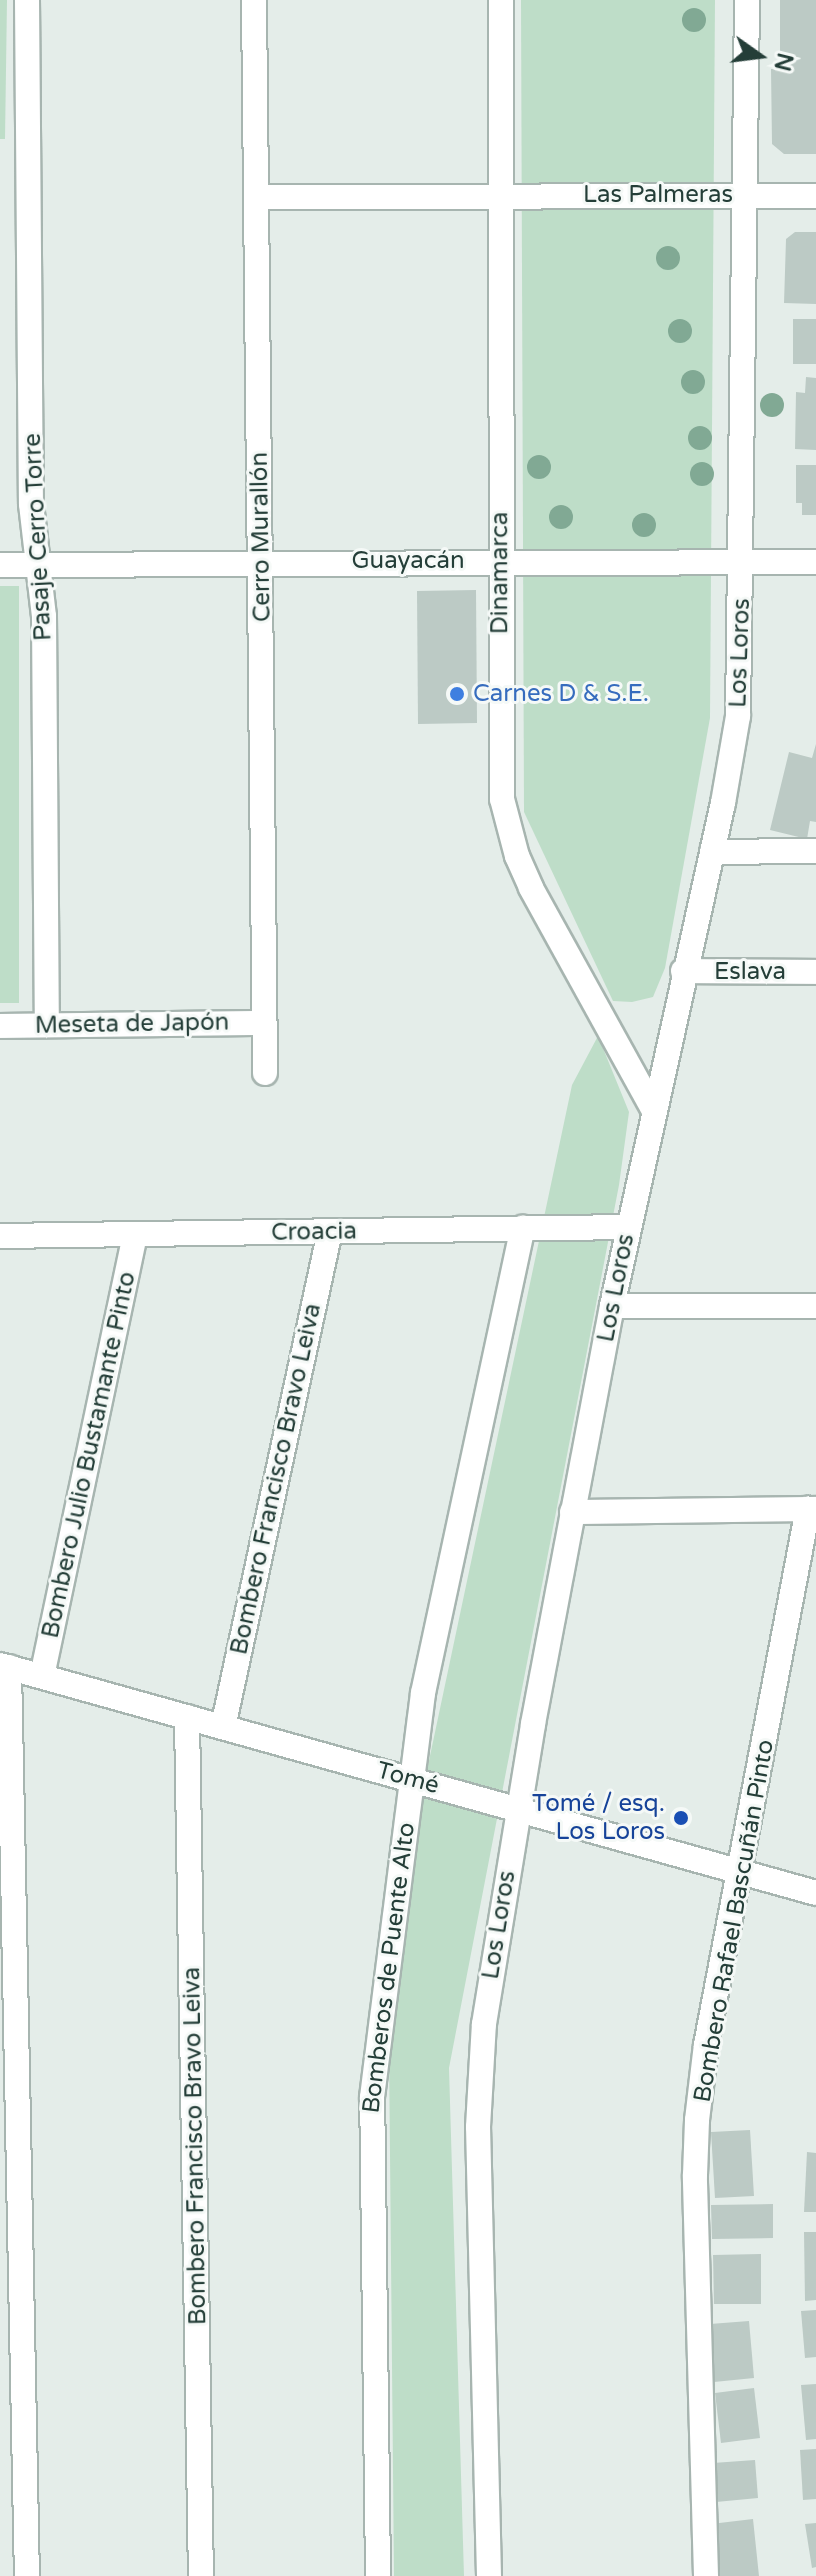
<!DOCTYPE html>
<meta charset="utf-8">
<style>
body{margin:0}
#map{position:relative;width:816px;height:2576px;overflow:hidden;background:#e4ede9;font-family:"Varela Round",sans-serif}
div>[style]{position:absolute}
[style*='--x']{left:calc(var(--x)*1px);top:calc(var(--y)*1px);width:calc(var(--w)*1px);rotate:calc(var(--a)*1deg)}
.green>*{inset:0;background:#beddc8}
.building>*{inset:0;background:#bccac5}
.roads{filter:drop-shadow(2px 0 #a7b5b0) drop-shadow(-2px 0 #a7b5b0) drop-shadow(0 2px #a7b5b0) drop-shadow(0 -2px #a7b5b0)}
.street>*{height:24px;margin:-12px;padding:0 12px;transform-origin:12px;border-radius:12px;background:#fff}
.secondary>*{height:24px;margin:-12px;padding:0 12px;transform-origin:12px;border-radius:12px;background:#fff}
.trees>*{width:24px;height:24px;margin:-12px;border-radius:50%;background:#81a994}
.dots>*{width:22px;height:22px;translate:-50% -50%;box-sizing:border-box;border:4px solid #f5f9f7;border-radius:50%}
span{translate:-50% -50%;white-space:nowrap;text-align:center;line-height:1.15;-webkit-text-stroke:6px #f5f9f7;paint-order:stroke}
.street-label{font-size:24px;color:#243e38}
.shop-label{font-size:24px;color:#366cbe}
.left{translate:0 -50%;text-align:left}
.transit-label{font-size:24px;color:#164399}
.right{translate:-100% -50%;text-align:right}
.north{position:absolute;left:720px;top:16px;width:80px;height:80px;-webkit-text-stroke:6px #f5f9f7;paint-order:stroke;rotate:104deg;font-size:22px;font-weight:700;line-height:32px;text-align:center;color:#243e38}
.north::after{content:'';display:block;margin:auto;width:28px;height:36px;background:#243e38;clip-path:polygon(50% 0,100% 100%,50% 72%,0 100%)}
</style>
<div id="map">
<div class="green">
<i style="clip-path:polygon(0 0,7px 0,5px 139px,0 139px)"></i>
<i style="clip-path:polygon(521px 0,715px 0,710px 718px,665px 968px,653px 997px,632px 1002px,613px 1001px,524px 812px)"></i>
<i style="clip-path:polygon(0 586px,19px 586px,19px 1003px,0 1003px)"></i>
<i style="clip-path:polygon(598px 1036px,629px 1112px,619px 1185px,449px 2068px,464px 2576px,394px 2576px,389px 2049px,416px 1822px,572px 1085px)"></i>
</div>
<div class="building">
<i style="clip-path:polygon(780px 0,816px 0,816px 154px,784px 154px,772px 144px,771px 69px,780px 69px)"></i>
<i style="clip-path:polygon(795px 232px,816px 232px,816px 304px,784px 303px,786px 239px)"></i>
<i style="clip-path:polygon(793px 319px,816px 319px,816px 364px,793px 364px)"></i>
<i style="clip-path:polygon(806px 377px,816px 378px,816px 450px,795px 449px,796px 392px,805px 393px)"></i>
<i style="clip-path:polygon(796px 465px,816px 465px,816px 515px,802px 515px,802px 503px,796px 503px)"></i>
<i style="clip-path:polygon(476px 590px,477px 723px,418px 724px,417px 591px)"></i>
<i style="clip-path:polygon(816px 744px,816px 822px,810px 821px,807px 839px,770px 830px,789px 752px,812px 758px)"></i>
<i style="clip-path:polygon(750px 2130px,754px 2196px,715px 2198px,711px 2132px)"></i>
<i style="clip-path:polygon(807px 2152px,816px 2153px,816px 2212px,804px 2212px)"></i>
<i style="clip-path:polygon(773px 2204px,773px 2238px,712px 2239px,711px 2205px)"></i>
<i style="clip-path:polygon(804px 2232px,816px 2232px,816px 2300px,805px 2301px)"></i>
<i style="clip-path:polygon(761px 2254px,761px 2304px,714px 2304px,713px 2255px)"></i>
<i style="clip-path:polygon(816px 2310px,816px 2357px,805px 2358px,801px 2311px)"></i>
<i style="clip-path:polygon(749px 2321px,754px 2378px,714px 2382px,710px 2324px)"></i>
<i style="clip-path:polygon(816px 2384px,816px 2439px,806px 2440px,801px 2385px)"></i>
<i style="clip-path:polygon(754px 2388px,760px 2438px,721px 2443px,715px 2393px)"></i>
<i style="clip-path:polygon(816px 2449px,816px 2499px,803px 2500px,800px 2450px)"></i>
<i style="clip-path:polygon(755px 2460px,758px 2498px,716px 2502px,713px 2463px)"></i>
<i style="clip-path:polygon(753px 2519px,759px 2576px,717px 2576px,711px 2524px)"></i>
<i style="clip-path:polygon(816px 2523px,816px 2567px,812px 2568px,805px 2524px)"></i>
</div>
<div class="roads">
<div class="street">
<i style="--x:27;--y:0;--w:504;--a:89.55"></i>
<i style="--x:31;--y:504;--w:113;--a:83.4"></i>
<i style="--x:44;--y:616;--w:409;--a:89.6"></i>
<i style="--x:254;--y:0;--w:1073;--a:89.41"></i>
<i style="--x:501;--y:0;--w:799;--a:89.93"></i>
<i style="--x:502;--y:799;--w:59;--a:75.3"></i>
<i style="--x:517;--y:856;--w:35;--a:66"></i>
<i style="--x:531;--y:888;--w:252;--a:61.1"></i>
<i style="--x:257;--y:197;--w:559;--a:-0.1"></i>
<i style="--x:0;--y:565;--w:816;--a:-0.21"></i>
<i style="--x:712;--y:852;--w:104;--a:-0.6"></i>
<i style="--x:683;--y:971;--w:133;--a:0.4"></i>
<i style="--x:0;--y:1026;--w:264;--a:-0.7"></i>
<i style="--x:0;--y:1236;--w:628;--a:-0.82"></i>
<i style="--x:612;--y:1306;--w:204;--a:0"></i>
<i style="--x:572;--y:1512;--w:244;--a:-0.7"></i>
<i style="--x:9;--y:1667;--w:909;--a:88.87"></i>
<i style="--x:42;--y:1676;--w:451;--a:-78.1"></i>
<i style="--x:187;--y:1717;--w:859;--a:89.07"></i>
<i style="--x:223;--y:1727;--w:507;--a:-77.83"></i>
<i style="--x:378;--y:2576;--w:479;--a:-90.7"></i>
<i style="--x:372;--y:2097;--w:407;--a:-82.8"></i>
<i style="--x:423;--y:1693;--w:476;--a:-77.9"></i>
<i style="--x:489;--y:2576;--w:449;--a:-91.4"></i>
<i style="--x:478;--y:2127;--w:103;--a:-86.7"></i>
<i style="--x:484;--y:2024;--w:304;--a:-80.7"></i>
<i style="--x:533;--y:1724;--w:425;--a:-79.3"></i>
<i style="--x:612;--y:1306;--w:515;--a:-77.56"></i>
<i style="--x:723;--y:803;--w:88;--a:-80.2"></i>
<i style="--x:738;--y:716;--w:716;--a:-89.28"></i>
<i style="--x:706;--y:2576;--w:401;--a:-91.6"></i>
<i style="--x:695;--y:2175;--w:55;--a:-87.9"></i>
<i style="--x:697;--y:2120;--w:76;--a:-83.2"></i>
<i style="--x:706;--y:2045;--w:546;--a:-79.23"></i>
</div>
<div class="secondary">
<i style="--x:0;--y:1665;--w:847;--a:15.61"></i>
</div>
</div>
<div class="trees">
<i style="left:694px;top:20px"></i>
<i style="left:668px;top:258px"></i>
<i style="left:680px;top:331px"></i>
<i style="left:693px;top:382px"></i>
<i style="left:772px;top:405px"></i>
<i style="left:700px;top:438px"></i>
<i style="left:539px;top:467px"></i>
<i style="left:702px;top:474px"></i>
<i style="left:561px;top:517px"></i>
<i style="left:644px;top:525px"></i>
</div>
<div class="dots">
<i style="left:457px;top:694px;background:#3f7fe0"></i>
<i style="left:681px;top:1818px;background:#1a4fb4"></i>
</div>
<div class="street-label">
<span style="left:658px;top:195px">Las Palmeras</span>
<span style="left:38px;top:537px;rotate:-93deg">Pasaje Cerro Torre</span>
<span style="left:261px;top:537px;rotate:-91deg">Cerro Murallón</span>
<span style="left:408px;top:561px">Guayacán</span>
<span style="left:500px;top:573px;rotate:-90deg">Dinamarca</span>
<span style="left:740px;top:653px;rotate:-88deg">Los Loros</span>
<span style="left:750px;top:972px">Eslava</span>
<span style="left:132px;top:1024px;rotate:-1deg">Meseta de Japón</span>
<span style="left:314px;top:1232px;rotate:-1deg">Croacia</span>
<span style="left:616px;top:1288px;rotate:-79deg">Los Loros</span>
<span style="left:89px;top:1455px;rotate:-78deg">Bombero Julio Bustamante Pinto</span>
<span style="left:276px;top:1479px;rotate:-78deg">Bombero Francisco Bravo Leiva</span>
<span style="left:408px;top:1778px;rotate:15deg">Tomé</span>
<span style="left:734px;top:1921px;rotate:-80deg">Bombero Rafael Bascuñán Pinto</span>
<span style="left:499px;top:1925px;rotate:-81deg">Los Loros</span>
<span style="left:389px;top:1968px;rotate:-83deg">Bomberos de Puente Alto</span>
<span style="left:195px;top:2146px;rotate:-91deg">Bombero Francisco Bravo Leiva</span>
</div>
<div class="shop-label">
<span class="left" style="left:473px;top:694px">Carnes D &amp; S.E.</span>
</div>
<div class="transit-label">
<span class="right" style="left:665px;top:1818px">Tomé / esq.<br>Los Loros</span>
</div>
<div class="north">N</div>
</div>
